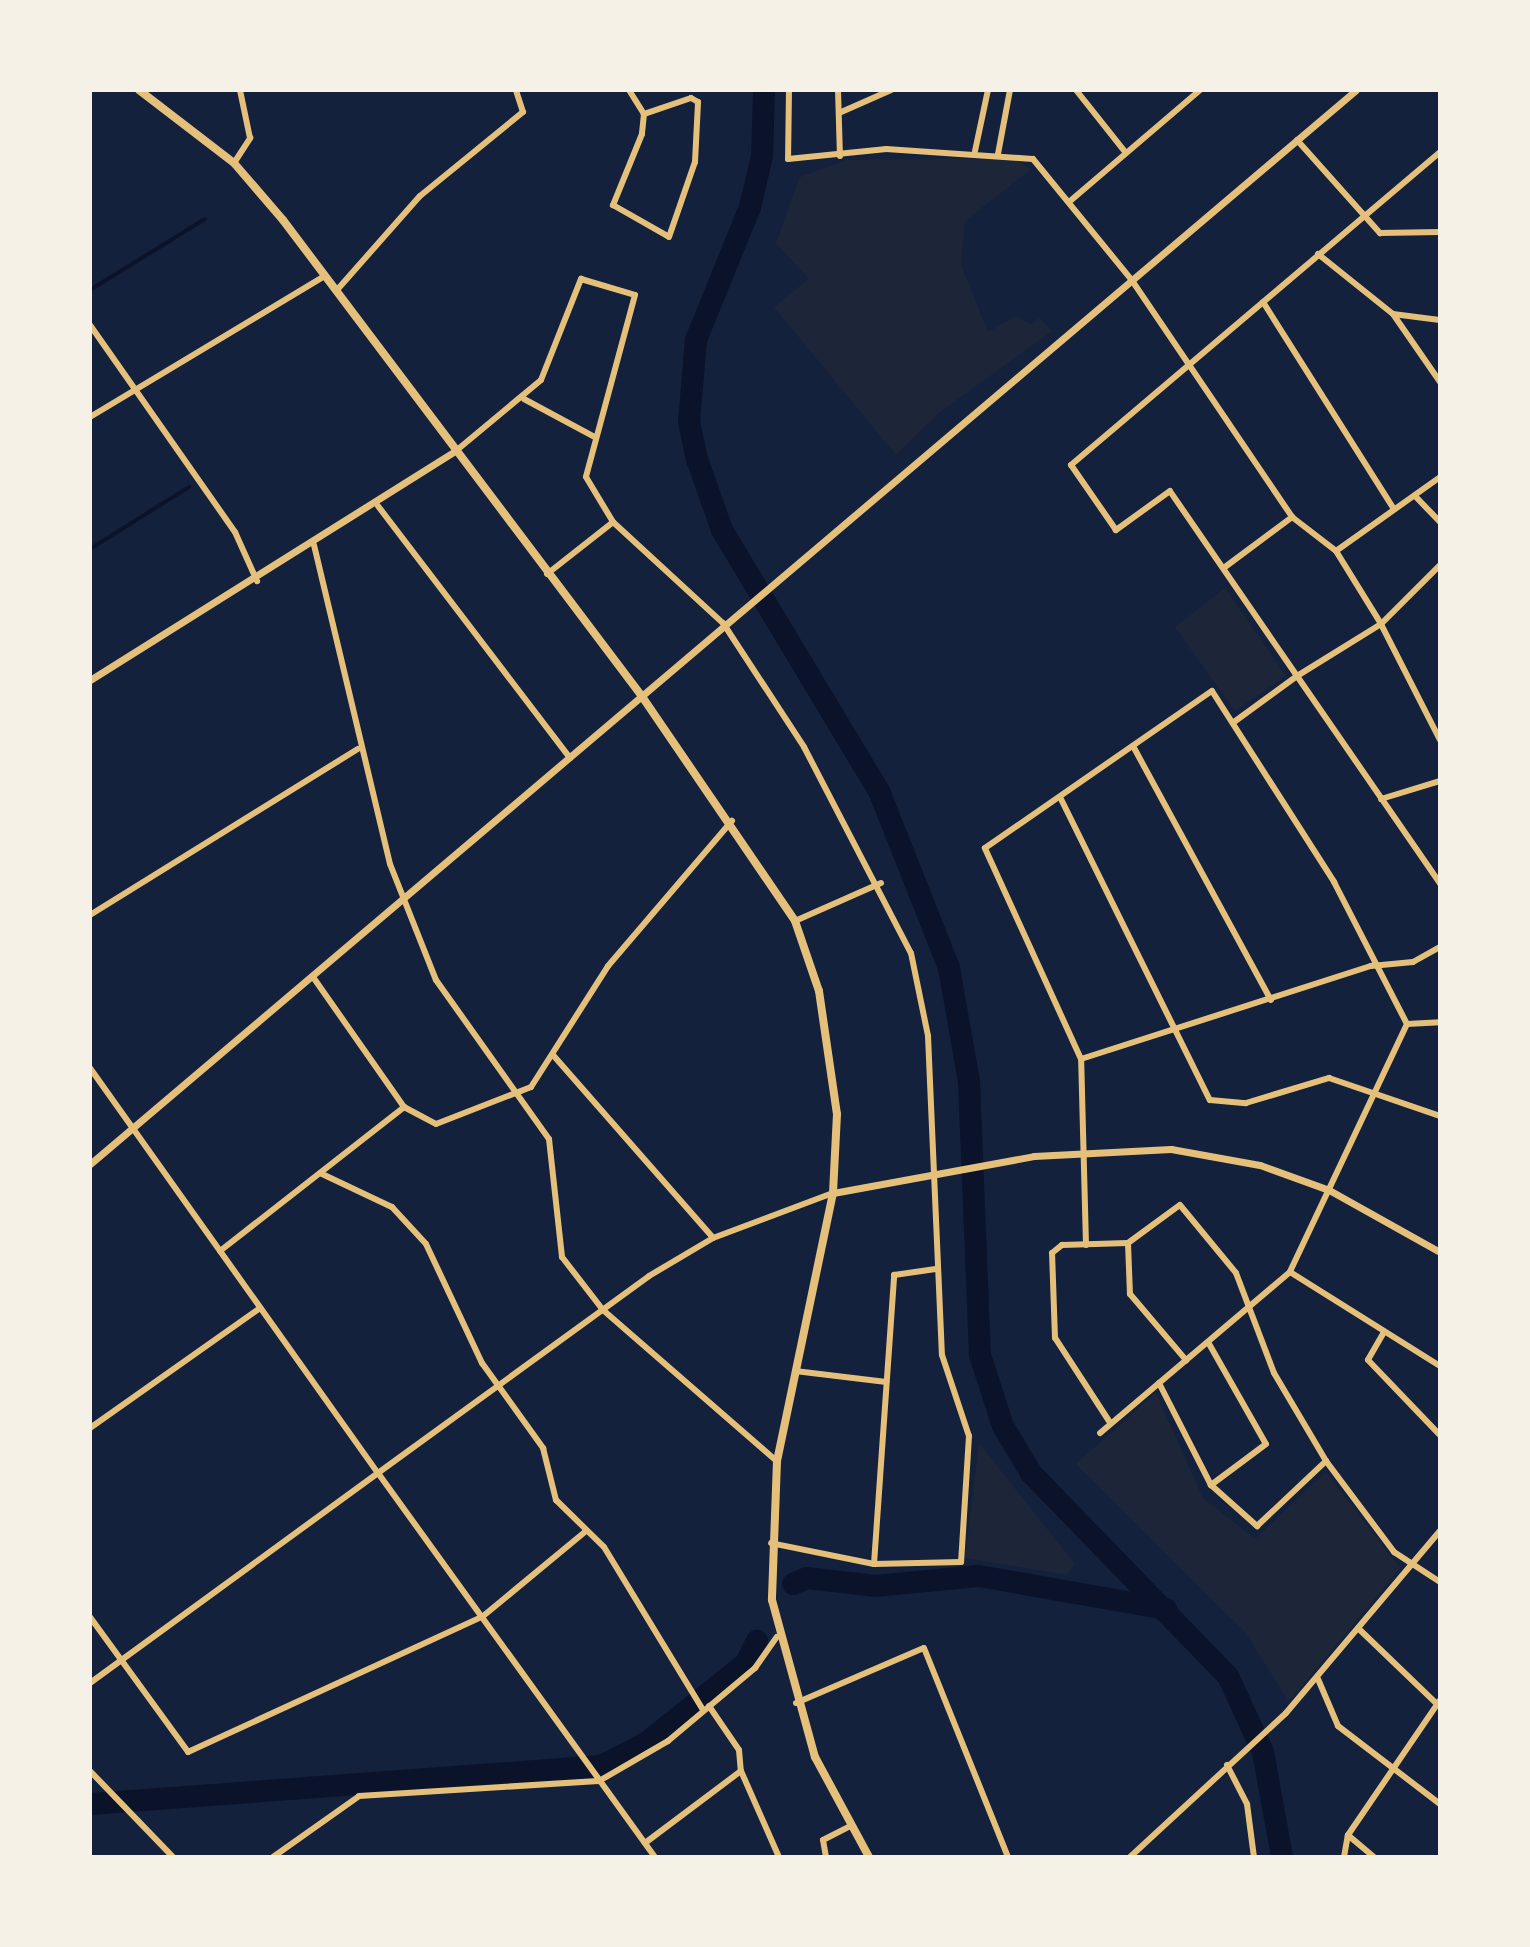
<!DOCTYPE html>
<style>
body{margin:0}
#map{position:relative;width:1530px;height:1947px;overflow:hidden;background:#14213d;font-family:Montserrat,sans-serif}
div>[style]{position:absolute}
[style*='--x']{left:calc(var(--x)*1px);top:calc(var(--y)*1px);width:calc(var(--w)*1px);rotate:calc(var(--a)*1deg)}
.green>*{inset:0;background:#1d2539}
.stream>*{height:4px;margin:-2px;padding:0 2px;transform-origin:2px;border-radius:2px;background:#0b132b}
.river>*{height:22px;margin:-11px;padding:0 11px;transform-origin:11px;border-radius:11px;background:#0b132b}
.minor>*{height:6px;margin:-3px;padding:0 3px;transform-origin:3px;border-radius:3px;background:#e5c07b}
.tertiary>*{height:7px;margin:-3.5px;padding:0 3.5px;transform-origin:3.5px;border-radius:3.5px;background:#e5c07b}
.secondary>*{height:8px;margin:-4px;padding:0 4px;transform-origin:4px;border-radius:4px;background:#e5c07b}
span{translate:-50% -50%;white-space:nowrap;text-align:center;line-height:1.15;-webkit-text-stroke:6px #f6f1e7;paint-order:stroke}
.frame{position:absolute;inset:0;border:92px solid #f6f1e7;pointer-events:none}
</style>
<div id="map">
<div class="green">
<i style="clip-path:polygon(1019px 158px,1030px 170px,965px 221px,961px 265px,988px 332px,1016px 316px,1031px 325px,1039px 318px,1052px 331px,940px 412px,896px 455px,774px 307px,809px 279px,776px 243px,800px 177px,846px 160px)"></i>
<i style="clip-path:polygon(1225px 588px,1286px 676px,1235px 711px,1175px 627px)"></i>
<i style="clip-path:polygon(1156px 1393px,1203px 1498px,1255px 1539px,1326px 1472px,1400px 1568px,1289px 1702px,1245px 1632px,1076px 1464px)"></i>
<i style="clip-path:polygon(979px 1443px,1075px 1564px,1067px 1575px,965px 1558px)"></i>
</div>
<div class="stream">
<i style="--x:90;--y:290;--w:135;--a:-31.7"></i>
<i style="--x:90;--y:549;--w:117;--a:-32.1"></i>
</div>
<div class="river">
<i style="--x:764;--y:90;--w:66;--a:91.7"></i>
<i style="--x:762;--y:156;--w:52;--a:103.2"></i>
<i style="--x:750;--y:207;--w:144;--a:112.1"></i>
<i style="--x:696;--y:340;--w:82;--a:94.9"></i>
<i style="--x:689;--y:422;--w:38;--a:78"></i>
<i style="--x:697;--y:459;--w:75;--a:70.6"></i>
<i style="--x:722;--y:530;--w:305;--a:59"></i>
<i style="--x:879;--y:791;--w:190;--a:68.4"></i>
<i style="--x:949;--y:968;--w:116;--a:80"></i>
<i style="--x:969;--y:1082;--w:273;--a:87.7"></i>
<i style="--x:980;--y:1355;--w:75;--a:72.1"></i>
<i style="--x:1003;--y:1426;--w:55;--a:59.2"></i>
<i style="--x:1031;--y:1473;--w:283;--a:45.9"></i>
<i style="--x:1228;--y:1676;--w:84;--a:65.3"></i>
<i style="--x:1263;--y:1752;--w:107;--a:79.7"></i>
<i style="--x:793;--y:1584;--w:15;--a:-23"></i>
<i style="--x:807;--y:1578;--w:68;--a:6.7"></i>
<i style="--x:875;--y:1586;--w:104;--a:-5.5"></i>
<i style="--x:979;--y:1576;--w:190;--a:10"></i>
<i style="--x:90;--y:1804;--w:512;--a:-4.25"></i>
<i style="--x:601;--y:1766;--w:51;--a:-27.1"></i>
<i style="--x:646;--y:1743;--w:128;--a:-38.7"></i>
<i style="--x:746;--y:1663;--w:25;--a:-64"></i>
</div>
<div class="minor">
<i style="--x:629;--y:90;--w:28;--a:58"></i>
<i style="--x:644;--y:114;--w:20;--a:96"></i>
<i style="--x:642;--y:134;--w:77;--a:112.2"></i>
<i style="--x:613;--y:205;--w:64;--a:29.7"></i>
<i style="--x:669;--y:237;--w:79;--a:-70.9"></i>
<i style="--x:695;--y:162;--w:60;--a:-87.1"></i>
<i style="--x:698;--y:102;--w:8;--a:-150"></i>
<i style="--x:691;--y:98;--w:50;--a:161.2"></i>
<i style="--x:789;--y:90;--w:69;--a:90.8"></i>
<i style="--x:788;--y:159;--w:99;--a:-5.8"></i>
<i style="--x:886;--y:149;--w:147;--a:3.9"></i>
<i style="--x:1033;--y:159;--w:155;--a:50.8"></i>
<i style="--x:1131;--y:279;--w:287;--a:55.9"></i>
<i style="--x:1292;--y:517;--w:56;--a:37.7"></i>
<i style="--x:1336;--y:551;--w:86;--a:58.3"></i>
<i style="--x:1381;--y:624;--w:83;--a:-45"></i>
<i style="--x:838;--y:90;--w:66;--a:88.3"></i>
<i style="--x:1076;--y:90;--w:80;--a:51.6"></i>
<i style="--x:839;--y:113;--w:57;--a:-23.9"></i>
<i style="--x:1297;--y:140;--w:125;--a:48.3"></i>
<i style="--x:1380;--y:233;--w:60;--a:-1"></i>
<i style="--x:975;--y:151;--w:62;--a:-78"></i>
<i style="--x:998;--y:154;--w:65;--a:-79.4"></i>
<i style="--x:234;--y:163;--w:30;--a:-57"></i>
<i style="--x:250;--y:138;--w:49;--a:-101.8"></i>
<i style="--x:1069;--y:202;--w:172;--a:-40.5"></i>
<i style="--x:1318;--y:254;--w:96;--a:38.7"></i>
<i style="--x:1393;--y:314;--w:83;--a:55.3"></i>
<i style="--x:337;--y:290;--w:125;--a:-48.6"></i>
<i style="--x:420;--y:196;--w:133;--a:-39.2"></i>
<i style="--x:523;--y:112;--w:23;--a:-108"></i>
<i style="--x:1263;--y:302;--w:245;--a:57.7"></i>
<i style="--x:1393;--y:314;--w:47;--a:7.3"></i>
<i style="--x:90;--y:325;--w:253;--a:55"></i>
<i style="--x:235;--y:532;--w:54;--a:65.8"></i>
<i style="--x:524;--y:399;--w:81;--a:28.2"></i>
<i style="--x:90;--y:417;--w:274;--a:-31"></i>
<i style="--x:457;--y:450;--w:109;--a:-39.8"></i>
<i style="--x:541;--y:380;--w:109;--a:-68.4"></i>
<i style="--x:581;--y:279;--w:56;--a:16.5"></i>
<i style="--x:635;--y:295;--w:188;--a:105.1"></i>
<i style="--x:586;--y:477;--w:52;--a:59"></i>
<i style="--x:613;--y:522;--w:149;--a:42.6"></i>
<i style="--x:723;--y:623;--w:148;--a:56.8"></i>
<i style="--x:804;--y:747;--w:232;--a:62.6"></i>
<i style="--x:911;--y:953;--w:85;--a:78.4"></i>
<i style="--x:928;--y:1036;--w:319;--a:87.5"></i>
<i style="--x:942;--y:1355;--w:85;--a:71.6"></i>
<i style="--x:969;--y:1436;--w:126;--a:93.6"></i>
<i style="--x:961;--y:1562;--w:87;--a:178.7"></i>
<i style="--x:874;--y:1564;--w:105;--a:-168.5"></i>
<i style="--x:1415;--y:496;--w:36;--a:46"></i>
<i style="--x:378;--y:506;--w:317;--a:52.7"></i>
<i style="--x:314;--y:545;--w:328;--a:76.6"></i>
<i style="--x:390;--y:864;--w:125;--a:68.4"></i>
<i style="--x:436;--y:980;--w:195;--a:54.6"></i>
<i style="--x:549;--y:1139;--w:119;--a:83.7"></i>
<i style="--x:562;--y:1257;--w:67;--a:52.3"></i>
<i style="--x:603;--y:1310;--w:230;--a:41"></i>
<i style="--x:1336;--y:551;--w:128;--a:-35.4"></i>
<i style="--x:1225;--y:567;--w:84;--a:-36.7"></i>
<i style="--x:547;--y:574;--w:84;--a:-38.2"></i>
<i style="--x:1234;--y:722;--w:78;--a:-36.1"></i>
<i style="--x:1297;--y:676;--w:224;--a:-124.5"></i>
<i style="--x:1170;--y:491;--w:67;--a:144.2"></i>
<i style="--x:1116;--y:530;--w:79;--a:-124.7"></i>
<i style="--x:1071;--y:465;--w:484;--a:-40.3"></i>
<i style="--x:1440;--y:740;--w:130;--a:-117"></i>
<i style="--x:1381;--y:624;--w:99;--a:148.2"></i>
<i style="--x:1297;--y:676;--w:252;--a:55.4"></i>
<i style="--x:1133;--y:746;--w:289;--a:61.5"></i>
<i style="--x:1060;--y:797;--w:338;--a:63.7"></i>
<i style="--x:1210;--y:1100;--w:36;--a:5"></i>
<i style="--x:1246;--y:1103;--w:87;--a:-16.8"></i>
<i style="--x:1329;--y:1078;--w:117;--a:18.9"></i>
<i style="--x:1381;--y:799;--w:62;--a:-17"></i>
<i style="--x:90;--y:915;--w:315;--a:-31.8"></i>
<i style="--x:795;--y:921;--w:94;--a:-23.8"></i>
<i style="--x:313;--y:977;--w:159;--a:55"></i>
<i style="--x:1407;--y:1024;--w:33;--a:-3"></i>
<i style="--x:553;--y:1055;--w:243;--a:48.8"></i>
<i style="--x:1081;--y:1059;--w:305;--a:-17.8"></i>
<i style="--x:1371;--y:966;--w:42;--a:-5.4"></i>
<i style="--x:1413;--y:962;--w:31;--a:-29"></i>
<i style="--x:90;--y:1068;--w:497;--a:54.6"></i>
<i style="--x:378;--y:1473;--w:335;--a:-36"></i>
<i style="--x:649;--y:1276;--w:74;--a:-30.7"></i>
<i style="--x:713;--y:1238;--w:128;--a:-20.6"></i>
<i style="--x:320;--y:1173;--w:80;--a:25.3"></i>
<i style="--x:392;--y:1207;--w:50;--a:47.4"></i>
<i style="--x:426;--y:1244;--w:132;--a:64.8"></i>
<i style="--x:482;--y:1363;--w:105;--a:54.3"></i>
<i style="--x:543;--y:1448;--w:54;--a:76"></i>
<i style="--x:556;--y:1500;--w:67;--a:44.4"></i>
<i style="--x:604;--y:1547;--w:191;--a:58.7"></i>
<i style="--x:1128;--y:1243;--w:51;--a:87.8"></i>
<i style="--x:1130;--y:1294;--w:87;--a:49.7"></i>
<i style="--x:1086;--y:1245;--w:186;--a:-91.5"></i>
<i style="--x:1081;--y:1059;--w:232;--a:-114.5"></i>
<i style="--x:985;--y:848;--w:276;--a:-34.7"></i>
<i style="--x:1212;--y:691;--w:227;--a:57.4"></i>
<i style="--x:1334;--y:882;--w:160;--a:62.8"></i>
<i style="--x:1407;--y:1024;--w:274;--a:115.3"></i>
<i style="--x:1290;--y:1272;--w:249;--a:139.7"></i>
<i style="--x:220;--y:1251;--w:234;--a:-38"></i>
<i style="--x:404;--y:1107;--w:36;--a:28"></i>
<i style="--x:436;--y:1124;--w:102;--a:-21.3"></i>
<i style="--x:531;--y:1087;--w:143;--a:-57.5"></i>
<i style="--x:608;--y:966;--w:191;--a:-49.5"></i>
<i style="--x:1290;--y:1272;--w:177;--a:32.1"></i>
<i style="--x:1384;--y:1332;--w:32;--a:120"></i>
<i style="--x:1368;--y:1360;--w:104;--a:46.2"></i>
<i style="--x:1208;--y:1342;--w:117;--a:60.4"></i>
<i style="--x:1266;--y:1444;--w:69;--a:143.3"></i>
<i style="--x:795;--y:1371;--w:92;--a:6.9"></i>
<i style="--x:1159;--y:1383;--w:114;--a:63"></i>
<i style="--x:1211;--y:1485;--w:62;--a:41.7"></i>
<i style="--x:1257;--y:1526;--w:95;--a:-43.3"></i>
<i style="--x:1109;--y:1421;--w:99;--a:-123"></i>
<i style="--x:1055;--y:1338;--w:85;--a:-92"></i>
<i style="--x:1052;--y:1253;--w:13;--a:-39"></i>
<i style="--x:1062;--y:1245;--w:66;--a:-1.7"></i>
<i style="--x:1128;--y:1243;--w:64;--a:-36.2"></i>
<i style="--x:1180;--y:1205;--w:88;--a:50.5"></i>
<i style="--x:1236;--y:1273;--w:107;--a:69.2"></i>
<i style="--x:1274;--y:1373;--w:102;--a:59.4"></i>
<i style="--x:1326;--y:1461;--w:114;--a:53.2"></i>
<i style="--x:1394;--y:1552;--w:55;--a:33.1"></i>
<i style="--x:90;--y:1428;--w:208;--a:-35.2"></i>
<i style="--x:874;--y:1564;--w:290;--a:-86"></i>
<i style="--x:894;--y:1275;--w:42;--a:-8.1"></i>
<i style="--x:90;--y:1617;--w:167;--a:54"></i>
<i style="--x:188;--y:1752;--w:324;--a:-24.7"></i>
<i style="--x:482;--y:1617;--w:135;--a:-39.6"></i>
<i style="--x:1360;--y:1630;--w:107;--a:43.9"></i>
<i style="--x:1318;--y:1679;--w:51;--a:66.9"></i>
<i style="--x:1338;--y:1726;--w:128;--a:37.4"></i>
<i style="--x:90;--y:1683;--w:356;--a:-36.1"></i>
<i style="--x:378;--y:1473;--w:473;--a:54.2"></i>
<i style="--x:796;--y:1703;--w:139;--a:-23.3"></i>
<i style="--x:924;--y:1648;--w:225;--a:68.1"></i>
<i style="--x:709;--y:1706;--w:53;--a:55.7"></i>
<i style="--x:739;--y:1750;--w:21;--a:85"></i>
<i style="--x:741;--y:1771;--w:94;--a:66.2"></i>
<i style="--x:1227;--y:1765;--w:44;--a:62.9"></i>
<i style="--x:1247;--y:1804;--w:53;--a:82.5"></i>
<i style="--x:90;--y:1771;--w:120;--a:46"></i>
<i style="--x:645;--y:1843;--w:120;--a:-36.9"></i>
<i style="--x:273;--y:1857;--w:105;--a:-35.3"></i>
<i style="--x:359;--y:1796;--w:240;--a:-3.6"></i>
<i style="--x:599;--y:1781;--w:80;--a:-30.1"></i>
<i style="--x:668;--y:1741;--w:114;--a:-40"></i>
<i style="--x:755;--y:1668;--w:38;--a:-55"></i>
<i style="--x:826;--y:1857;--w:17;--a:-100"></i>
<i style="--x:823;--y:1840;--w:31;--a:-27"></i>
<i style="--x:1130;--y:1857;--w:212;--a:-42.7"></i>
<i style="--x:1286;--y:1713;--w:238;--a:-49.8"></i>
<i style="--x:1344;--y:1857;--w:22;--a:-80"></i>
<i style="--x:1374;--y:1857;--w:34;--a:-140"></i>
<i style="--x:1348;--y:1835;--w:163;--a:-55.7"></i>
</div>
<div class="tertiary">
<i style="--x:90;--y:680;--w:433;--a:-32.1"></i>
<i style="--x:90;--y:1164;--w:1660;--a:-40.31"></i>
<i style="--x:833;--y:1193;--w:204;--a:-10.4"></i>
<i style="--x:1034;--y:1156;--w:137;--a:-2.9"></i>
<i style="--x:1171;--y:1149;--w:90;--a:10.2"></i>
<i style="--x:1260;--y:1165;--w:73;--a:19.9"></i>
<i style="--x:1329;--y:1190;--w:127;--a:29.2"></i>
</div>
<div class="secondary">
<i style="--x:139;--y:90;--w:120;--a:37.5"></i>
<i style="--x:234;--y:163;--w:75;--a:49.3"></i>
<i style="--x:283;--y:220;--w:595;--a:53"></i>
<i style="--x:641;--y:695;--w:273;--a:55.7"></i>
<i style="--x:795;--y:921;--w:74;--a:71.1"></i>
<i style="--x:819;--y:991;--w:124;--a:81.7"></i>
<i style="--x:837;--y:1114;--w:79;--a:92.9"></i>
<i style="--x:833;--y:1193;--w:274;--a:101.8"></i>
<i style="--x:777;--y:1461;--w:139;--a:92.1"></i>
<i style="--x:772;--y:1600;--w:163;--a:74.7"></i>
<i style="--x:815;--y:1757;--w:114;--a:61.6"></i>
</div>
<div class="frame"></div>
</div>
